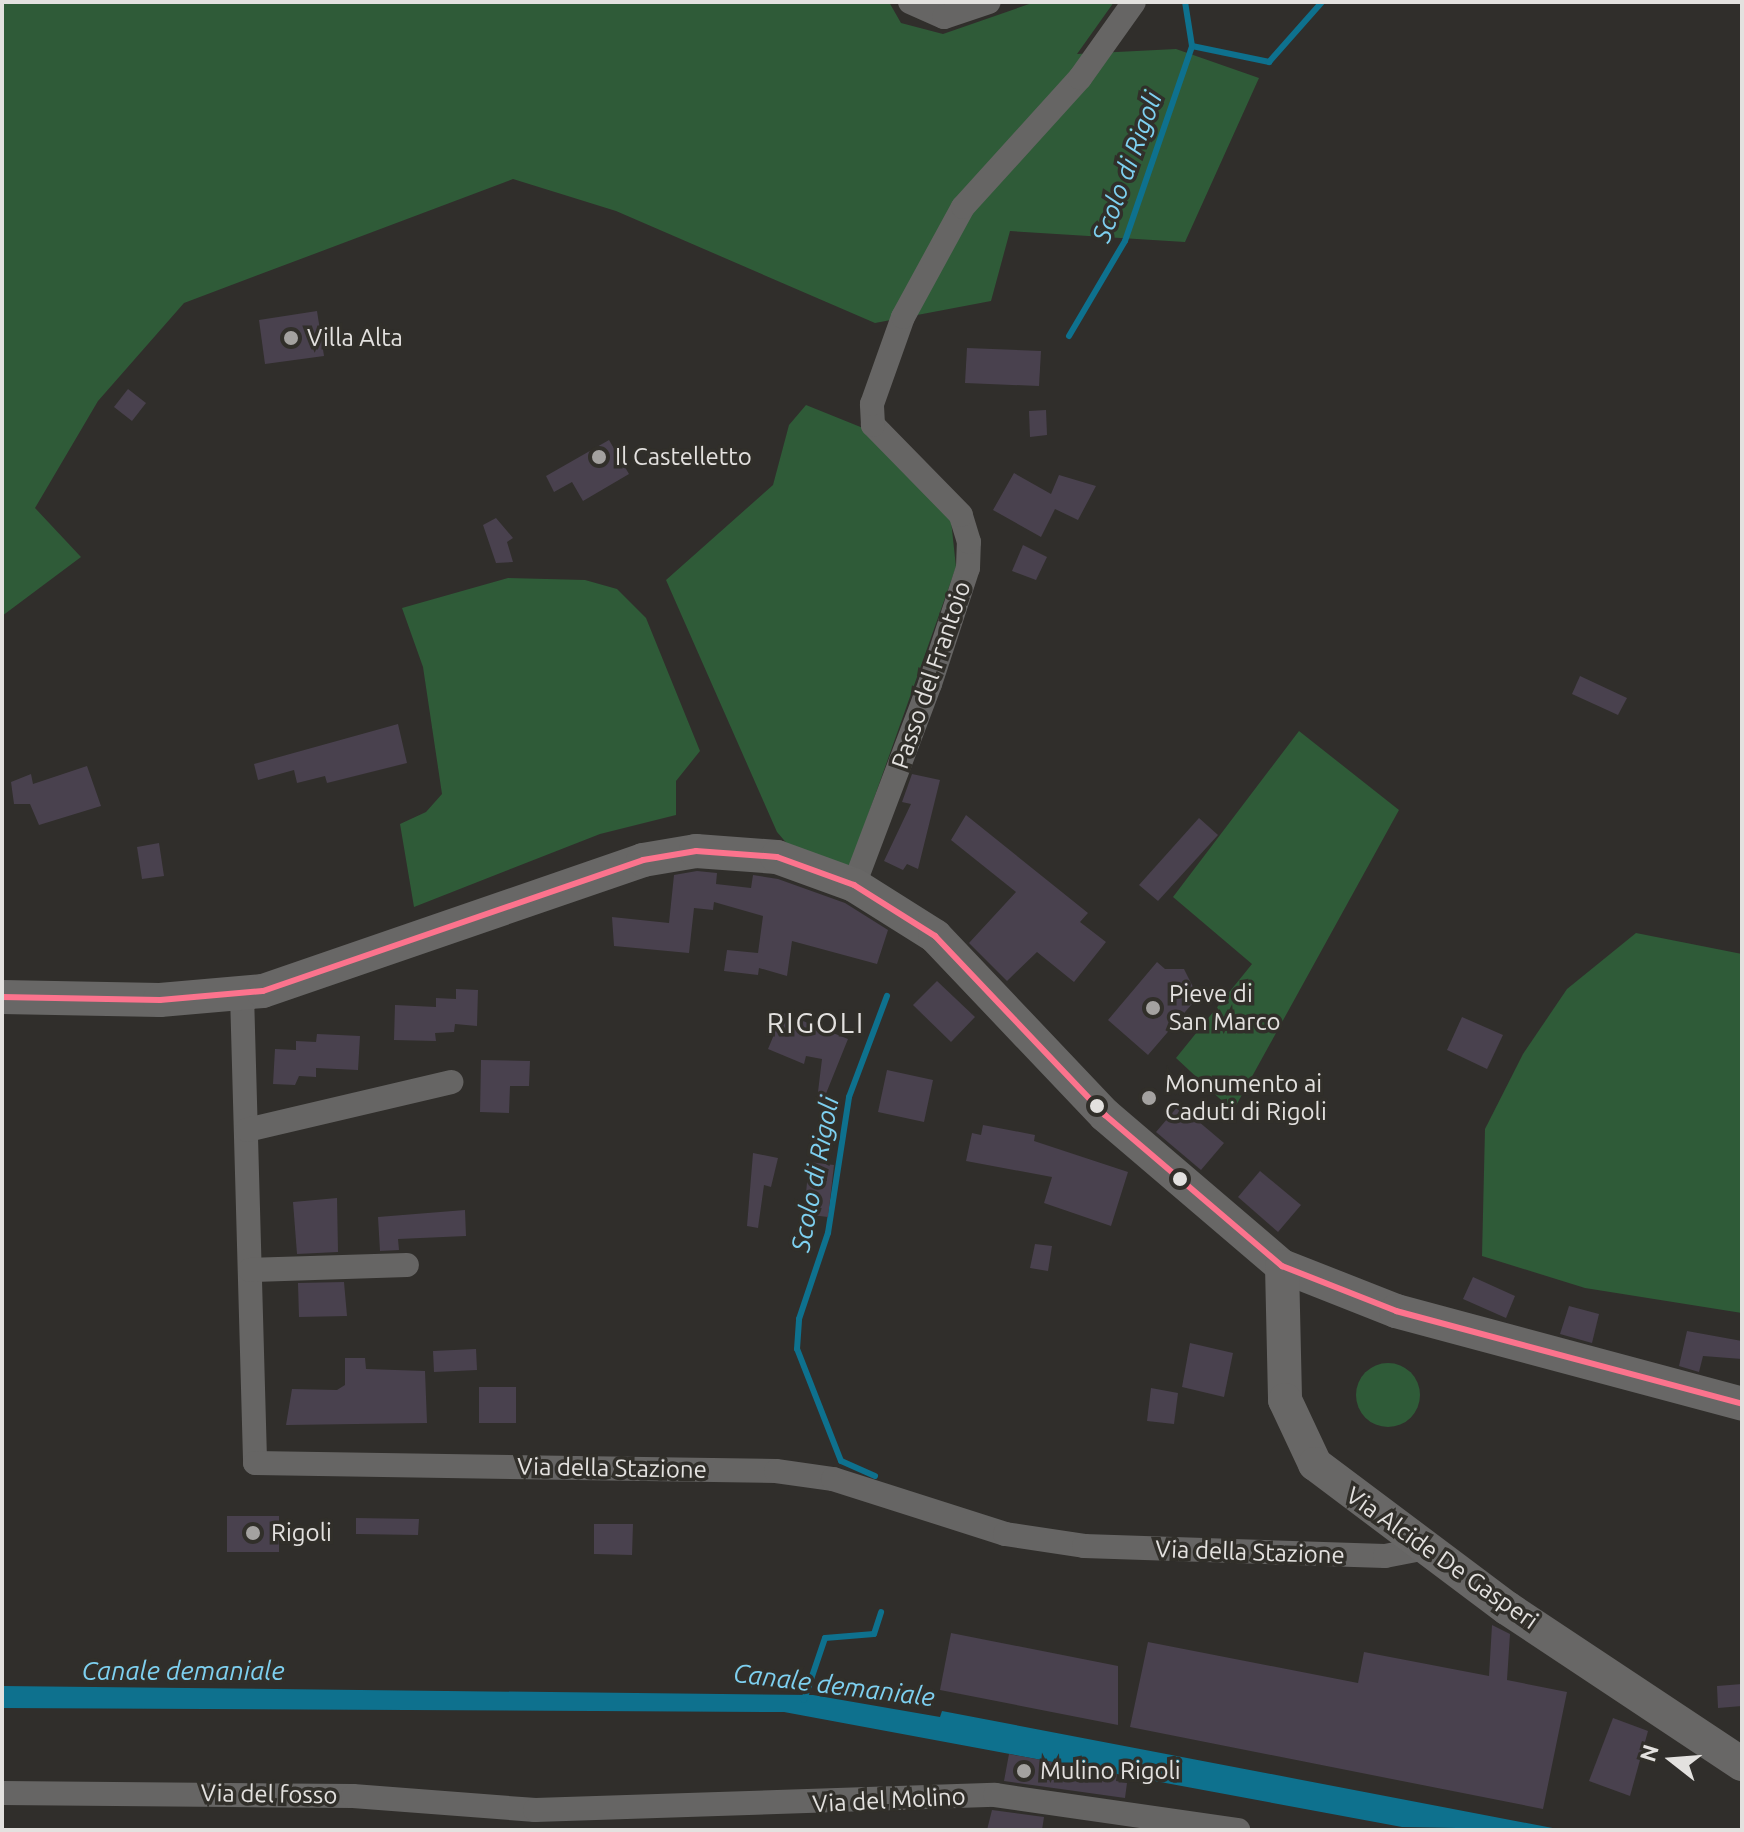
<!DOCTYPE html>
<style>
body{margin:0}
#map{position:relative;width:1744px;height:1832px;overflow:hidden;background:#302e2b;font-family:Ubuntu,sans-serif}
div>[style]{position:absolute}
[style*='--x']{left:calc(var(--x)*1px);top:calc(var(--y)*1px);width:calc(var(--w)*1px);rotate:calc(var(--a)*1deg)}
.green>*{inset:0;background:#2f5b38}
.round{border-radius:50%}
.water>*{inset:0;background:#0e718e}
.stream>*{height:6px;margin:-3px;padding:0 3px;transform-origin:3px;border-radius:3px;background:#0e718e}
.building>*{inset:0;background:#49414e}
.street>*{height:24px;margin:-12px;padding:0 12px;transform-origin:12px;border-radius:12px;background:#666564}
.secondary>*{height:34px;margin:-17px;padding:0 17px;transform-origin:17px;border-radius:17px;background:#686766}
.bus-1>*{height:6px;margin:-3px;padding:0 3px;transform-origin:3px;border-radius:3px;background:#fc738d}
.dots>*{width:22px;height:22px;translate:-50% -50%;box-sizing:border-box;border:4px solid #312f2a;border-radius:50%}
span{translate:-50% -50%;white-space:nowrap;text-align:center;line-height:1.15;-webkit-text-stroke:7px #312f2a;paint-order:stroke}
.poi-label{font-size:24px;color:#e3e1df}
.left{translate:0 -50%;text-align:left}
.street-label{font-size:24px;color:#e3e1df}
.water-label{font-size:26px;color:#7ed0f0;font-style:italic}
.quarter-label{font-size:28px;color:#e3e1df;letter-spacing:2px}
.frame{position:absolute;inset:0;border:4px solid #e3e1df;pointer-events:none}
.north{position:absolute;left:1632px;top:1720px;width:80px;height:80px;-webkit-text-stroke:6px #312f2a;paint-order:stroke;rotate:287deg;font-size:22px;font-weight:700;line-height:32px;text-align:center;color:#e3e1df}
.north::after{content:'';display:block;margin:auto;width:28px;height:36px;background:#e3e1df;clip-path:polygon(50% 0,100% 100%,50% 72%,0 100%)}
</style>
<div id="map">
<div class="green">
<i style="clip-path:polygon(2px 2px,889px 2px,901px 23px,943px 34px,1035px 2px,1114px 2px,1077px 54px,1176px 49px,1259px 78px,1185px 242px,1010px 231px,991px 301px,875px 323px,616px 211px,513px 179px,184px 303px,98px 401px,35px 508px,81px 557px,2px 616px)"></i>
<i style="clip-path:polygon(806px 405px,863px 428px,950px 511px,956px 567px,850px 866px,789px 846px,777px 832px,666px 580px,773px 485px,789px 425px)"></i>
<i style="clip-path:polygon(508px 578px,585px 580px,617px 589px,646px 618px,700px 751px,676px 781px,676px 815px,600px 834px,414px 907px,400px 824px,426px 812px,442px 794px,423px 667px,402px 608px)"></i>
<i style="clip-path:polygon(1299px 731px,1399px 810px,1233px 1111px,1176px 1058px,1252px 964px,1173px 897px)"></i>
<i style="clip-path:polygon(1636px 933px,1742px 954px,1742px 1313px,1585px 1288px,1482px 1256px,1485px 1129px,1523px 1054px,1567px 989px)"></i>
<i class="round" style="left:1356px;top:1363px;width:64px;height:64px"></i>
</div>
<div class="water">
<i style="clip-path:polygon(2px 1686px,813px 1695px,940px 1717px,942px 1711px,1563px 1830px,1402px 1827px,784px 1712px,2px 1708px)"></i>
</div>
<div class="stream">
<i style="--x:1192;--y:46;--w:79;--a:11.7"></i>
<i style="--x:1269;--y:62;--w:80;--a:-48.5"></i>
<i style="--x:1069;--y:336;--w:110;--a:-59.5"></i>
<i style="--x:1125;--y:241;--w:206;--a:-71"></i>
<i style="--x:1192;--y:46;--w:45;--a:-99"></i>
<i style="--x:875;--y:1476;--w:37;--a:-156"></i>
<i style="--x:841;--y:1461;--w:120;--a:-111.4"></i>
<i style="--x:797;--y:1349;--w:30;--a:-86"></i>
<i style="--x:799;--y:1319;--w:91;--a:-71.4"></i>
<i style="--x:828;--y:1233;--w:138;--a:-81.2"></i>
<i style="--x:849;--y:1097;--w:108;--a:-69.4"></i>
<i style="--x:804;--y:1700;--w:65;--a:-71.3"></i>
<i style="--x:825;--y:1638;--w:49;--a:-4.7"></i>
<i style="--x:874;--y:1634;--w:23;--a:-72"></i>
</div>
<div class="building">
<i style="clip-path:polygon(317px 311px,324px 356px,265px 364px,259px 320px)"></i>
<i style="clip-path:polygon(967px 348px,1041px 351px,1039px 386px,965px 383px)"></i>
<i style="clip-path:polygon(128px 389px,146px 403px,132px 421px,114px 407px)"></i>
<i style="clip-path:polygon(1046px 410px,1047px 435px,1030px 437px,1029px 411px)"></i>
<i style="clip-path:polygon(609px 440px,629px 474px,583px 501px,572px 482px,554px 492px,546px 476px)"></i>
<i style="clip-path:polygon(1014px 473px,1051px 494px,1059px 475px,1096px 486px,1078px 520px,1055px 509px,1041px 537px,993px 510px)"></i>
<i style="clip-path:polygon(496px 518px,513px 538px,507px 542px,513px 562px,496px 563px,483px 525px)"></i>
<i style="clip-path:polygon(1023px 545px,1047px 557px,1036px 580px,1012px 571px)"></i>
<i style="clip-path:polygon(1580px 676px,1627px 698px,1618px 715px,1572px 694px)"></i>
<i style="clip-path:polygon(398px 724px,407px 763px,327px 783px,325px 776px,297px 783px,294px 770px,258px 780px,254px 764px)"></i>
<i style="clip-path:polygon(87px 766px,101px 806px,39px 825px,30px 804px,14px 804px,11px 782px,31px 774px,33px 784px)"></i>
<i style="clip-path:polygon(912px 774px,940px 780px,918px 869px,907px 864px,903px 870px,884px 861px,911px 804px,902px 802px)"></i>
<i style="clip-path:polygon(966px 815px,1088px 913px,1080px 922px,1106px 942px,1074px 982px,1037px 952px,1007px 981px,969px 943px,1016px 892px,951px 840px)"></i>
<i style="clip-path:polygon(1199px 818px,1218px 835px,1158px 901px,1139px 885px)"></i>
<i style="clip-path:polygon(159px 843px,164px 876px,142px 879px,137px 847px)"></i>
<i style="clip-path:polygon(697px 871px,717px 873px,716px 884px,751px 888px,753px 875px,778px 879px,845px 903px,888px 930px,877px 964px,792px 941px,787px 976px,759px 968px,758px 975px,724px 971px,727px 950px,758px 953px,763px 916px,714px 902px,713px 910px,694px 908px,689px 953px,614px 946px,612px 917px,669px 923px,674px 875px)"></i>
<i style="clip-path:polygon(1157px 962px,1165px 969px,1184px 969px,1198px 997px,1148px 1055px,1108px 1020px)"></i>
<i style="clip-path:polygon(937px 981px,975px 1017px,951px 1042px,913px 1005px)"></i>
<i style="clip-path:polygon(456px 989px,478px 990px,477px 1026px,455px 1024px,454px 1032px,435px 1033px,436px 1041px,394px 1040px,395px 1005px,436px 1007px,436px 998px,456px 999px)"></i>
<i style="clip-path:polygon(783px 1013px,848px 1039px,823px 1101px,817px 1100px,822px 1059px,806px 1056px,804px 1064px,768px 1049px)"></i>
<i style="clip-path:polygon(1462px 1017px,1503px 1035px,1487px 1069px,1447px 1050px)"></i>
<i style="clip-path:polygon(317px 1034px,360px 1036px,358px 1070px,316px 1068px,316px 1077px,299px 1076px,295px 1085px,273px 1084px,275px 1049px,296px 1050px,296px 1041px,316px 1042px)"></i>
<i style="clip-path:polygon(481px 1060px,530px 1061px,529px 1086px,510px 1086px,509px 1113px,480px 1112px)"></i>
<i style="clip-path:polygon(887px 1070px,933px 1080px,924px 1122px,878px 1112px)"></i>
<i style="clip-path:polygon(1179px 1105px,1224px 1143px,1201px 1170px,1156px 1132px)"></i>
<i style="clip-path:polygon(983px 1125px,1035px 1135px,1034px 1141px,1128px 1172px,1111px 1226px,1044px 1203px,1052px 1177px,966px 1161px,972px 1133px,981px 1135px)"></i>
<i style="clip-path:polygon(753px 1153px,778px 1158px,771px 1187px,764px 1185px,758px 1228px,747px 1226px)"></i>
<i style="clip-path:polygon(809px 1162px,834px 1165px,828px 1217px,811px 1215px,814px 1194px,806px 1193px)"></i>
<i style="clip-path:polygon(1260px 1171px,1301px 1205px,1278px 1232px,1238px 1197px)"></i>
<i style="clip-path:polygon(337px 1198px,338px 1252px,297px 1254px,293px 1202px)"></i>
<i style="clip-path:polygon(465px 1210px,466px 1236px,398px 1239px,399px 1250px,380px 1251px,378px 1217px)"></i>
<i style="clip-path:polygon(1035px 1244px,1052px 1246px,1048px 1271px,1030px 1268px)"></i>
<i style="clip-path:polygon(1473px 1277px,1515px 1296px,1506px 1318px,1463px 1299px)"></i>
<i style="clip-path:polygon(344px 1282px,347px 1316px,299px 1317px,298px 1283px)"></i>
<i style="clip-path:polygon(1569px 1306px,1599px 1314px,1592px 1343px,1560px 1334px)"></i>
<i style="clip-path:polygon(1687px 1331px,1742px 1341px,1742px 1359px,1703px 1356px,1699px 1372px,1679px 1366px)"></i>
<i style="clip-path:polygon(1190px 1343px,1233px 1353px,1224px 1397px,1182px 1387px)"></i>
<i style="clip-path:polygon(476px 1349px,477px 1370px,434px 1372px,433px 1351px)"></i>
<i style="clip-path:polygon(345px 1358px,365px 1358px,366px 1369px,425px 1371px,427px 1423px,286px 1425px,292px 1389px,337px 1390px,345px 1385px)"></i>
<i style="clip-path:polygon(479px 1387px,516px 1387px,516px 1423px,479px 1423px)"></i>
<i style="clip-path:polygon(1151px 1388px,1178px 1393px,1174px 1424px,1147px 1421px)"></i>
<i style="clip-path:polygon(227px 1516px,279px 1516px,279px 1552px,227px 1552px)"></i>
<i style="clip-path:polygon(356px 1518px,419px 1519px,418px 1535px,356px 1534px)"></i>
<i style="clip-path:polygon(594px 1524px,633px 1524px,632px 1555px,594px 1554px)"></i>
<i style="clip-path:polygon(1492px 1625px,1510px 1634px,1507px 1680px,1567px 1692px,1543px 1809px,1130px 1727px,1148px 1642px,1358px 1683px,1364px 1652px,1489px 1676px)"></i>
<i style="clip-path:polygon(951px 1633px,1118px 1666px,1118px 1725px,940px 1690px)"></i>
<i style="clip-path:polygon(1742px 1684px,1742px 1706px,1718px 1708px,1717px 1686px)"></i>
<i style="clip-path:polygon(1613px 1718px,1648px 1731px,1630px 1796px,1589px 1781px)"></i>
<i style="clip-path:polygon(1009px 1754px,1117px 1774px,1116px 1781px,1127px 1783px,1125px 1798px,1004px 1781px)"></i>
<i style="clip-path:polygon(992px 1810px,1044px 1817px,1042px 1830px,987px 1830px)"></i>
</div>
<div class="street">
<i style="--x:910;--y:2;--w:37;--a:24"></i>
<i style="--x:944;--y:17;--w:47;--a:-18.4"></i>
<i style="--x:854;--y:885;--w:215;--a:-69.3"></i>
<i style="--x:930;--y:684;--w:122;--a:-71.9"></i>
<i style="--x:968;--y:568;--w:26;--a:-88"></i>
<i style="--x:969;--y:542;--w:28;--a:-107"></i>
<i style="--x:961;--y:515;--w:126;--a:-134.4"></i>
<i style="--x:873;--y:425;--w:21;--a:-93"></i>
<i style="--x:872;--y:404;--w:92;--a:-70.4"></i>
<i style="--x:903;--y:317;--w:125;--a:-61.4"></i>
<i style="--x:963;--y:207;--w:174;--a:-47.8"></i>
<i style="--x:1080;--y:78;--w:93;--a:-54.6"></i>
<i style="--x:242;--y:994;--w:469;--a:88.4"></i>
<i style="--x:255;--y:1463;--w:521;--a:0.88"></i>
<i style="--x:776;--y:1471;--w:58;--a:8"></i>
<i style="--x:833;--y:1479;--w:181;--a:17.7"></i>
<i style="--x:1005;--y:1534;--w:80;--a:8.6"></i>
<i style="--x:1084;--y:1546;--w:301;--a:1.9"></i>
<i style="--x:1385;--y:1556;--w:42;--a:-11"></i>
<i style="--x:247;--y:1130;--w:210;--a:-13.2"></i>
<i style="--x:250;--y:1270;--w:157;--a:-1.8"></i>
<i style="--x:2;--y:1793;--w:351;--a:0.5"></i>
<i style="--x:353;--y:1796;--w:183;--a:4.4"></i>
<i style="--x:535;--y:1810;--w:460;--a:-1.9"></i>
<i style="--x:995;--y:1795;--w:246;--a:8.2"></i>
</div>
<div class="secondary">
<i style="--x:2;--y:997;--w:158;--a:1.1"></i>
<i style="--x:160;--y:1000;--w:103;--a:-5"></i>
<i style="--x:263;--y:991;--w:402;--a:-19"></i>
<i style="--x:643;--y:860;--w:54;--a:-9.6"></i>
<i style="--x:696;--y:851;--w:81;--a:4.2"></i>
<i style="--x:777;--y:857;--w:82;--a:20"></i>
<i style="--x:854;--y:885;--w:96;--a:32.2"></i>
<i style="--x:935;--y:936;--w:247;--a:46.5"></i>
<i style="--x:1105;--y:1115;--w:233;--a:40.5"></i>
<i style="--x:1282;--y:1266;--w:123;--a:21.5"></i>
<i style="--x:1396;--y:1311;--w:358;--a:15"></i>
<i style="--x:1282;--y:1266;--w:134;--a:88.7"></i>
<i style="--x:1285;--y:1400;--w:71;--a:64.9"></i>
<i style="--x:1315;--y:1464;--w:240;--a:36.9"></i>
<i style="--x:1507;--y:1608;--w:282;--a:33.6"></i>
</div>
<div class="bus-1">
<i style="--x:2;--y:997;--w:158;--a:1.1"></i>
<i style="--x:160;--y:1000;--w:103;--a:-5"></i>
<i style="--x:263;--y:991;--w:402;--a:-19"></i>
<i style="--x:643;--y:860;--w:54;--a:-9.6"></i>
<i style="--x:696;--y:851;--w:81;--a:4.2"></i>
<i style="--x:777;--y:857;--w:82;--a:20"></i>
<i style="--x:854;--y:885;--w:96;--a:32.2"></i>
<i style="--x:935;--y:936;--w:247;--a:46.5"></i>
<i style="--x:1105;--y:1115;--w:233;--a:40.5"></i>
<i style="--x:1282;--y:1266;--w:123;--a:21.5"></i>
<i style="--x:1396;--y:1311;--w:358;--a:15"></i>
</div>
<div class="dots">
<i style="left:291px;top:338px;background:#a4a2a0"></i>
<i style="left:599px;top:457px;background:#a4a2a0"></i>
<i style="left:1153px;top:1008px;background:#a4a2a0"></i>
<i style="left:1149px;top:1098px;background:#a4a2a0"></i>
<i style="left:1097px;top:1106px;background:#e3e1df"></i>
<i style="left:1180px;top:1179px;background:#e3e1df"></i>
<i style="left:253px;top:1533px;background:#a4a2a0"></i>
<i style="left:1024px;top:1771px;background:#a4a2a0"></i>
</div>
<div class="poi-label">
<span class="left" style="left:307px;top:338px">Villa Alta</span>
<span class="left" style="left:615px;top:457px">Il Castelletto</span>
<span class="left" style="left:1169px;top:1008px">Pieve di<br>San Marco</span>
<span class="left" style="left:1165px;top:1098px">Monumento ai<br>Caduti di Rigoli</span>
<span class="left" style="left:271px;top:1533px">Rigoli</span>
<span class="left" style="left:1040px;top:1771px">Mulino Rigoli</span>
</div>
<div class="street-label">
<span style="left:931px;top:675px;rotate:-71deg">Passo del Frantoio</span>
<span style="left:612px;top:1468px;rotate:1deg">Via della Stazione</span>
<span style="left:1250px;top:1552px;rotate:2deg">Via della Stazione</span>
<span style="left:1442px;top:1558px;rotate:35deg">Via Alcide De Gasperi</span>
<span style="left:269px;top:1794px;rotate:1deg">Via del fosso</span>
<span style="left:889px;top:1800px;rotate:-3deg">Via del Molino</span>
</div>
<div class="water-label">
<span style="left:1127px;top:167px;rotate:-70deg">Scolo di Rigoli</span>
<span style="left:815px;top:1174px;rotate:-79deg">Scolo di Rigoli</span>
<span style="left:183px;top:1671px">Canale demaniale</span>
<span style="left:834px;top:1685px;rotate:7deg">Canale demaniale</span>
</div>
<div class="quarter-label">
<span style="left:816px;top:1023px">RIGOLI</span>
</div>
<div class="frame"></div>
<div class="north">N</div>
</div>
